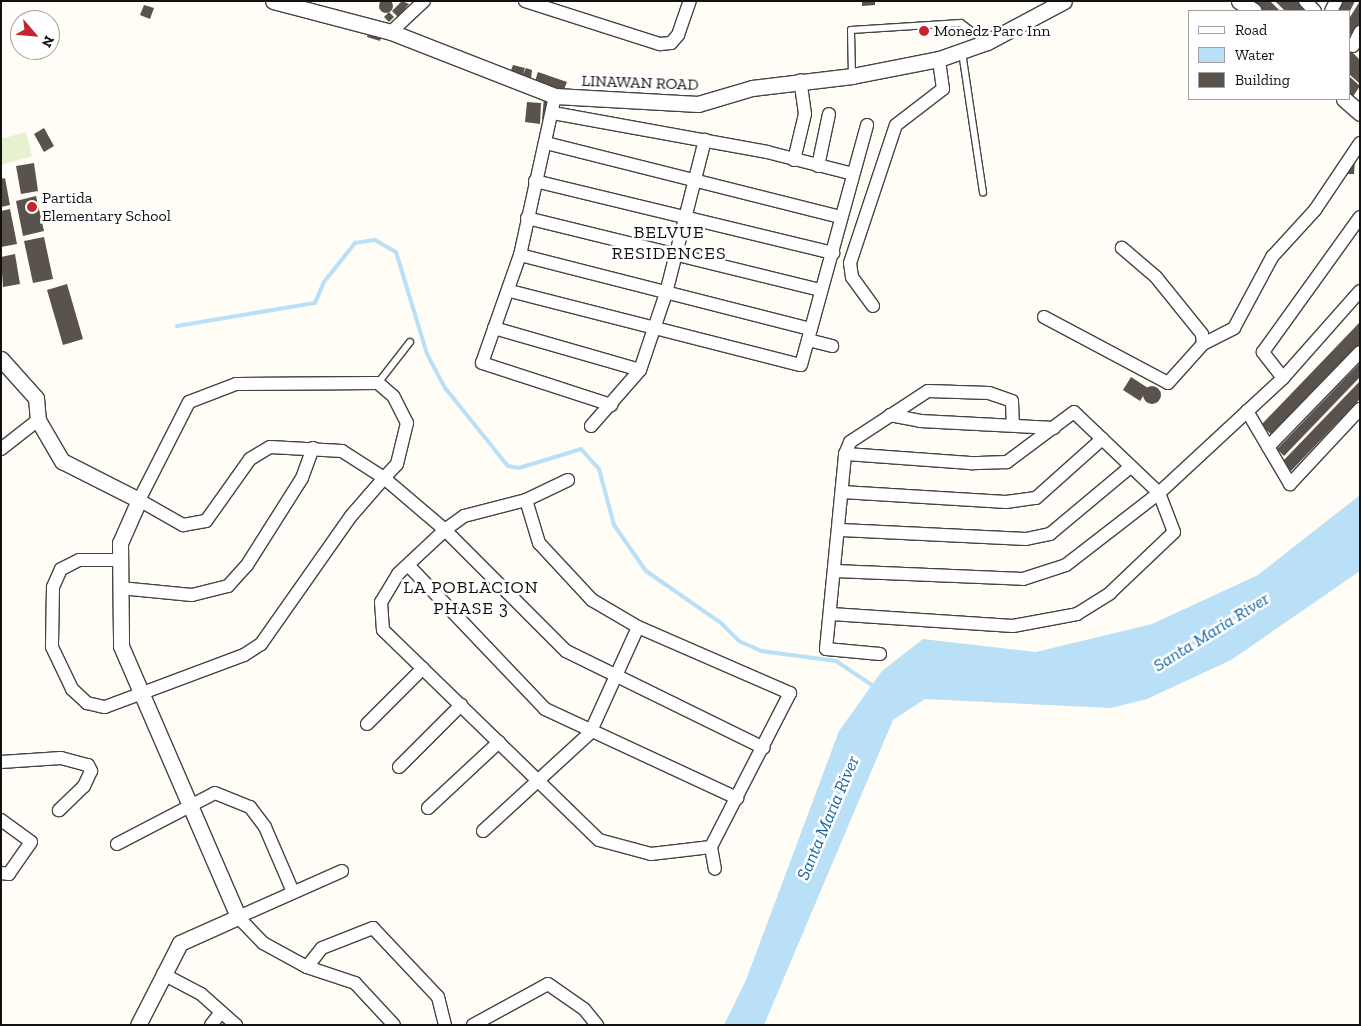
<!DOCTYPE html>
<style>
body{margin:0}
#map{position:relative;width:1361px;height:1026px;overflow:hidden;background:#fffdf5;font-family:"Zilla Slab",serif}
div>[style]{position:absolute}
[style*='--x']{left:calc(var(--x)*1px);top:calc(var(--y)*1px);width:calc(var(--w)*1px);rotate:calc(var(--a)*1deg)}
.pitch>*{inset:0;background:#e6f2cf}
.water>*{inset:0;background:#b9e0f7}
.stream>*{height:4px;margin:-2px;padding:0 2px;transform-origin:2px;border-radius:2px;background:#b9e0f7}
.building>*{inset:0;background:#5a524d}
.round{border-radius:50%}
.roads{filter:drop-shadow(1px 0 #444) drop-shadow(-1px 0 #444) drop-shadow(0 1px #444) drop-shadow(0 -1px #444)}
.service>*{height:6px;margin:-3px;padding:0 3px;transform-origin:3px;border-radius:3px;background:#fff}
.minor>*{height:12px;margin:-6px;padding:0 6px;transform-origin:6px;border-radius:6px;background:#fff}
.tertiary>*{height:15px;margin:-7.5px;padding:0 7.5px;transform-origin:7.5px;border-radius:7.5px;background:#fff}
.dots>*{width:14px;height:14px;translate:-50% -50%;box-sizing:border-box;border:2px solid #fff;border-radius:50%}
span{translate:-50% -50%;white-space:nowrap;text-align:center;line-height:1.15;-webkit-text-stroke:5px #fff;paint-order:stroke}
.poi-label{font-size:16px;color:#111}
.left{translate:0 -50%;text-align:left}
.street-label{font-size:16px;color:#111}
.neighbourhood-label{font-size:18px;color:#111;letter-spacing:1px}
.water-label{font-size:18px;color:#1768a6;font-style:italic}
.frame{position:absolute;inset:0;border:2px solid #111;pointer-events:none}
.legend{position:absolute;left:1188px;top:10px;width:162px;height:90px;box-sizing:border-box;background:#fff;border:1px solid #a0a0a0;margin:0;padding:6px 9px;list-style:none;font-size:15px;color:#111}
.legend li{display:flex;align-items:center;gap:10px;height:25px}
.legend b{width:25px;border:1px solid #a0a0a0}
.north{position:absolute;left:10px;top:10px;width:50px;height:50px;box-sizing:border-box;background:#fff;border:1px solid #a0a0a0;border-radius:50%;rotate:117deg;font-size:14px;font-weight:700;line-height:20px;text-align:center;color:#111}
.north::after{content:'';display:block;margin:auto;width:18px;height:22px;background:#c4262e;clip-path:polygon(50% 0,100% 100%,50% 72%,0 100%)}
</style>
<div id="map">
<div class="pitch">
<i style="clip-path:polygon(26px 132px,32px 156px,1px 165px,1px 139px)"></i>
</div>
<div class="water">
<i style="clip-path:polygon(1360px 495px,1360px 571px,1231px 660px,1147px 699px,1111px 708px,925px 699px,893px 720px,764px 1025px,724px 1025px,746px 980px,839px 731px,882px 671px,923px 639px,1036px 652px,1152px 624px,1258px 575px)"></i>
</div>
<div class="stream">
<i style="--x:177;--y:326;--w:140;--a:-9.5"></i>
<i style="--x:315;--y:303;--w:23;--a:-67"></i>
<i style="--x:324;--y:282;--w:50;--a:-51.5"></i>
<i style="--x:355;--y:243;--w:20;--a:-9"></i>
<i style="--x:375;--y:240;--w:24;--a:30"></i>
<i style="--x:396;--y:252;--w:107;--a:73.1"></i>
<i style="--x:427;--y:354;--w:40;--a:62"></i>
<i style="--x:446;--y:389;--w:99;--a:51.2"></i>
<i style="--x:508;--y:466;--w:11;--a:10"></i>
<i style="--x:519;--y:468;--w:65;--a:-17"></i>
<i style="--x:581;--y:449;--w:27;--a:48"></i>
<i style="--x:599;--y:469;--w:58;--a:75"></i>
<i style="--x:614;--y:525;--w:56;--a:55.2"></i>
<i style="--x:646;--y:571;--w:91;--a:34.7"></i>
<i style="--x:721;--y:623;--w:25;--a:45"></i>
<i style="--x:739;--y:641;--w:24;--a:24"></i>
<i style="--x:761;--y:651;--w:76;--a:7.6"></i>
<i style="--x:836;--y:661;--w:47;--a:33.7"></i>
</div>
<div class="building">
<i class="round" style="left:379px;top:-1px;width:14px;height:14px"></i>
<i style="clip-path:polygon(402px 1px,409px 4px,398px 17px,392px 11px)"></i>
<i style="clip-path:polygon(862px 1px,875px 1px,875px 5px,862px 6px)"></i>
<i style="clip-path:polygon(1250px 1px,1270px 1px,1280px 11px,1260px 11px)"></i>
<i style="clip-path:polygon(1275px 1px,1299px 1px,1310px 11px,1285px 11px)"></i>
<i style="clip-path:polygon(1342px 1px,1355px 1px,1350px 11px,1336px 11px)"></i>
<i style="clip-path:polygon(1360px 1px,1360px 26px,1354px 36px,1350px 34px,1350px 17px)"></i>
<i style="clip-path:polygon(144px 5px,154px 8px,150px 19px,140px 15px)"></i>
<i style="clip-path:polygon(389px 12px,394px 17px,389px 22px,384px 17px)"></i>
<i style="clip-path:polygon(369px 30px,382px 34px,380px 41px,367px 37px)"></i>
<i style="clip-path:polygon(1350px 50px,1360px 60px,1359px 83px,1350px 75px)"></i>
<i style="clip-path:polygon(513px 65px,525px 68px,523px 74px,526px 68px,532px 70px,531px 79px,510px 73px)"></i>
<i style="clip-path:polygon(538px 72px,567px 82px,563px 92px,534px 84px)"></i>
<i style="clip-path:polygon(1350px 77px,1360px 86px,1352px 98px,1350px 96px)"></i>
<i style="clip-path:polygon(544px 98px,552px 98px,550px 120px,542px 119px)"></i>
<i style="clip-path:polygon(527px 102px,541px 103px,540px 124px,525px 122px)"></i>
<i style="clip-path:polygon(44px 128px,54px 146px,44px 152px,34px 134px)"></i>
<i style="clip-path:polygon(1355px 160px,1354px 174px,1345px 174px)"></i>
<i style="clip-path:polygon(34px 163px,38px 191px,21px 194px,16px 166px)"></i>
<i style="clip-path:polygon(5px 178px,10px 205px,1px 207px,1px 179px)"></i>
<i style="clip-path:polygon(36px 196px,44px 231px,23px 236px,16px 201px)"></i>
<i style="clip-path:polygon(10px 209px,17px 244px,1px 247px,1px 211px)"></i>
<i style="clip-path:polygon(44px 237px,53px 279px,33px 283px,24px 241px)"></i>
<i style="clip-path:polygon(15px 254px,20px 284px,3px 287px,1px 257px)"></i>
<i style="clip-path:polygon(67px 284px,83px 339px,63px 345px,47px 290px)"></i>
<i style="clip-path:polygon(1360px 322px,1360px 344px,1272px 435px,1261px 425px)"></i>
<i style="clip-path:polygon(1360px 363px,1360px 377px,1284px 456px,1277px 449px)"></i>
<i style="clip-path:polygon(1131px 377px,1148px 388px,1140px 401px,1123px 390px)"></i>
<i style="clip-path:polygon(1360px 381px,1360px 399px,1291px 471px,1282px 462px)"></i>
<i class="round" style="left:1143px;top:386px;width:18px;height:18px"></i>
</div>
<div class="roads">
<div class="service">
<i style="--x:962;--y:52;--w:142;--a:81.5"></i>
<i style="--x:852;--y:75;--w:45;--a:-91.3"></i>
<i style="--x:851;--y:30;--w:110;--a:-3.6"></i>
<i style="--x:961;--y:23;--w:30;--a:37"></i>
<i style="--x:378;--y:383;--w:52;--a:-52"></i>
</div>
<div class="minor">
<i style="--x:525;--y:1;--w:142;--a:17.7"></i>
<i style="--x:660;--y:44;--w:11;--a:-5"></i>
<i style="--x:671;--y:43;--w:11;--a:-49"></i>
<i style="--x:678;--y:35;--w:36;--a:-71"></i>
<i style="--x:1305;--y:1;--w:14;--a:45"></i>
<i style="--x:1331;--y:11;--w:11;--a:-63"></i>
<i style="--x:391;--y:32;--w:45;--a:-43.2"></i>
<i style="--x:1353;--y:46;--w:16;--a:-63"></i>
<i style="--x:555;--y:96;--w:163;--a:102.4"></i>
<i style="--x:520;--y:255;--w:114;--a:109.4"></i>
<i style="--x:482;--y:363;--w:136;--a:18"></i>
<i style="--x:553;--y:113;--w:218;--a:10.3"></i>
<i style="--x:767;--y:152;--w:89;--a:14.3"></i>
<i style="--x:546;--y:143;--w:304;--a:14.1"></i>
<i style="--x:794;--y:160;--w:47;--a:-76.6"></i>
<i style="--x:805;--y:114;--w:34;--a:-98"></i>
<i style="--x:818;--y:166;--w:53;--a:-78.1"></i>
<i style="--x:535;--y:181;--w:307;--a:13.6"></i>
<i style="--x:527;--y:218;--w:303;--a:13.8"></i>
<i style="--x:520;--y:255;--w:300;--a:14.3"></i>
<i style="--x:510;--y:291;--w:300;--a:14.3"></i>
<i style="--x:801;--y:365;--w:249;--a:-74.6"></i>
<i style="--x:873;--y:306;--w:36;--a:-126"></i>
<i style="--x:852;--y:277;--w:14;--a:-98"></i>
<i style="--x:850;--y:263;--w:145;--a:-71.6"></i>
<i style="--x:896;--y:125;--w:59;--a:-37.5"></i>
<i style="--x:943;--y:89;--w:30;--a:-98"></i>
<i style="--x:1044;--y:317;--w:140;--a:28"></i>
<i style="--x:1168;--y:383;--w:52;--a:-48.1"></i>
<i style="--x:1203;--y:344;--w:10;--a:-96"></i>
<i style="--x:1202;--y:334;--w:73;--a:-128.9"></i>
<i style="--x:1156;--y:277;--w:45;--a:-139.5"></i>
<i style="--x:494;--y:328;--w:152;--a:16"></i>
<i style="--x:808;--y:340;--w:25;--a:14"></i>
<i style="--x:1203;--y:344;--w:35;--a:-27"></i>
<i style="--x:1234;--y:328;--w:81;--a:-61.8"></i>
<i style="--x:1272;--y:257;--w:64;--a:-47.5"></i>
<i style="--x:1315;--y:210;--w:81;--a:-56.1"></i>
<i style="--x:1283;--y:378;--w:33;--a:-128"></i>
<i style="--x:1263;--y:352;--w:166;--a:-54.3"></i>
<i style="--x:1247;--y:411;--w:85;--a:59.5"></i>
<i style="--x:1290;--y:484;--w:103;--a:-47"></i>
<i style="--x:890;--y:415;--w:31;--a:11"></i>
<i style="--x:920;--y:421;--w:134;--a:3"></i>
<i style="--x:591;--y:426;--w:74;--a:-48.8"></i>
<i style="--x:640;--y:370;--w:81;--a:-71.3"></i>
<i style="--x:666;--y:293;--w:158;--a:-75.7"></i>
<i style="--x:1268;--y:447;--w:132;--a:-45.9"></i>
<i style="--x:1;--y:449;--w:47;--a:-38.1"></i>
<i style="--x:568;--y:480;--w:47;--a:154.5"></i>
<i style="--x:526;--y:500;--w:64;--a:165.5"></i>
<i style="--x:464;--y:516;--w:24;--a:144"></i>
<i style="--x:445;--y:530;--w:64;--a:136.9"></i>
<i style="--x:398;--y:574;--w:33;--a:121"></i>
<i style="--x:381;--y:602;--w:28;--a:86"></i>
<i style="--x:383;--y:630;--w:301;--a:44.2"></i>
<i style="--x:599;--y:840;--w:54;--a:15.1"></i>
<i style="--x:651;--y:854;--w:60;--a:-6.7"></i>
<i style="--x:842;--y:492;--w:164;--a:3.5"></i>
<i style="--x:1006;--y:502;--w:30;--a:-8"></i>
<i style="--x:1036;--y:498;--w:89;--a:-41.8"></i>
<i style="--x:526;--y:500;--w:45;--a:73.2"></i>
<i style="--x:539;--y:543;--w:78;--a:47.1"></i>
<i style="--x:592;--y:600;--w:53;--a:30.4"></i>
<i style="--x:638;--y:627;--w:166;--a:23.5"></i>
<i style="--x:790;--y:693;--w:173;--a:117.2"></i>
<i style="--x:711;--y:847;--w:22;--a:80"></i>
<i style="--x:841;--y:530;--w:185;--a:2.8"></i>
<i style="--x:1026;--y:539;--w:25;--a:-12"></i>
<i style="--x:1050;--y:534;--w:104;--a:-39.9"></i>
<i style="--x:120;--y:560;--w:41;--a:180"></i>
<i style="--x:79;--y:560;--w:20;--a:153"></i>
<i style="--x:61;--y:569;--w:20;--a:114"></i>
<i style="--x:53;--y:587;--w:60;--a:91"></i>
<i style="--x:52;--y:647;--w:47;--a:64.5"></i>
<i style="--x:72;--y:689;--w:21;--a:43"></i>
<i style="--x:87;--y:703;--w:18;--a:13"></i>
<i style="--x:105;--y:707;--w:148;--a:-20.5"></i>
<i style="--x:244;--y:655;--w:20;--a:-33"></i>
<i style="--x:261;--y:644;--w:156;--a:-54.9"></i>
<i style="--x:351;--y:516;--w:50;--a:-49"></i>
<i style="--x:384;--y:478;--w:19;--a:-47"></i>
<i style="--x:397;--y:464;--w:42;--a:-76.3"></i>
<i style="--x:407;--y:423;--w:30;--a:-117"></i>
<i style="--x:393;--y:396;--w:20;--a:-139"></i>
<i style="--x:378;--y:383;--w:142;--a:179.6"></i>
<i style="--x:236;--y:384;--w:50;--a:159"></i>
<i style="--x:189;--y:402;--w:110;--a:117"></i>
<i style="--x:139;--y:500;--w:51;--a:29.6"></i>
<i style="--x:183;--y:525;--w:23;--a:-10"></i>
<i style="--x:206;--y:521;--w:76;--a:-54.6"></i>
<i style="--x:250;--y:459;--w:23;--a:-31"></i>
<i style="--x:270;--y:447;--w:72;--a:3.2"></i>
<i style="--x:342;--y:451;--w:50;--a:32.7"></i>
<i style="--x:384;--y:478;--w:80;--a:40.4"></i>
<i style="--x:445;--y:530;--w:171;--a:45"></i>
<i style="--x:566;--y:651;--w:220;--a:26.1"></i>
<i style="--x:408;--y:565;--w:199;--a:46.4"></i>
<i style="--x:545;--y:709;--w:212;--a:24.9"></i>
<i style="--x:835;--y:571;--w:188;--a:2.4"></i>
<i style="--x:1023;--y:579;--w:45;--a:-18"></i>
<i style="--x:1066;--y:565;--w:118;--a:-37.7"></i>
<i style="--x:1159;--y:493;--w:169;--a:-42.8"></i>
<i style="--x:1283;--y:378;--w:116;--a:-48.5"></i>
<i style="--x:120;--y:588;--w:72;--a:5.6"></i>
<i style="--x:192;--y:595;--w:37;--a:-14"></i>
<i style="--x:228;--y:586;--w:28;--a:-48"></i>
<i style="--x:247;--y:565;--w:103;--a:-57.7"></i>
<i style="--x:302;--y:478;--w:32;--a:-70"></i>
<i style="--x:831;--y:614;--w:182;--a:3.8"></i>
<i style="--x:1013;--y:626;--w:65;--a:-10.6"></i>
<i style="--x:1077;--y:614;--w:39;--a:-32"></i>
<i style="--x:1110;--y:593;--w:88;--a:-43.6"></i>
<i style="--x:1174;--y:532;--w:42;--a:-111"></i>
<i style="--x:1159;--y:493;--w:117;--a:-136.4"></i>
<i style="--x:1074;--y:412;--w:84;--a:143.3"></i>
<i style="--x:1007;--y:462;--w:36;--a:178"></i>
<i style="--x:971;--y:463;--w:126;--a:-175.9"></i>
<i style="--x:880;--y:654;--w:54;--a:-174.7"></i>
<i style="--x:826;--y:649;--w:196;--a:-84.4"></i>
<i style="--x:845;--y:454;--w:13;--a:-67"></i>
<i style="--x:850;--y:442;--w:93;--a:-33.2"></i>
<i style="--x:928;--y:391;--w:61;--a:1.9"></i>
<i style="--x:989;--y:393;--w:24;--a:19"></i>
<i style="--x:1012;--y:401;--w:23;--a:88"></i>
<i style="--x:367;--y:724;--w:79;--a:-45"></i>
<i style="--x:1;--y:762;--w:60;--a:-3.8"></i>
<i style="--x:61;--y:758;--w:28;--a:15"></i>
<i style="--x:88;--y:765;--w:7;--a:63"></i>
<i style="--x:91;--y:771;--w:17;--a:115"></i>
<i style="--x:84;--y:786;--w:35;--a:136"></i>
<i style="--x:399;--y:767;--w:88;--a:-45"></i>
<i style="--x:428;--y:808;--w:97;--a:-42.9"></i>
<i style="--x:1;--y:820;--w:37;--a:36"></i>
<i style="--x:31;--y:842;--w:39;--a:125"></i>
<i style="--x:9;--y:874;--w:8;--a:-173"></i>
<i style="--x:483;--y:831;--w:145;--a:-42.5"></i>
<i style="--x:590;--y:733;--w:116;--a:-65.6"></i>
<i style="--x:117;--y:844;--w:110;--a:-27.5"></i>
<i style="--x:215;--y:793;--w:38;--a:22"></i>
<i style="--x:250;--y:807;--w:25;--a:53"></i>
<i style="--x:265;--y:827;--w:71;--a:66.7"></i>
<i style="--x:342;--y:871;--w:114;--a:156.1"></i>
<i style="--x:238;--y:917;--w:36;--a:46"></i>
<i style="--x:263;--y:943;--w:50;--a:28.6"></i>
<i style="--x:307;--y:967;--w:51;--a:18.4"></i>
<i style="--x:355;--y:983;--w:57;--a:47.1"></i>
<i style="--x:307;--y:967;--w:24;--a:-52"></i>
<i style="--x:322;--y:948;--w:55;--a:-21.4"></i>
<i style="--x:373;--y:928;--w:95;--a:46.7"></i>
<i style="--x:438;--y:997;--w:29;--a:76"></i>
<i style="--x:163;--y:974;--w:43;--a:27.8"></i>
<i style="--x:201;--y:994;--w:47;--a:41.5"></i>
<i style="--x:211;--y:1025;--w:16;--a:-52"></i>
<i style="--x:473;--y:1025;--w:85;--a:-28.7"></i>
<i style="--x:548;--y:984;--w:44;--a:34.8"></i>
<i style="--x:584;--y:1009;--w:21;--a:51"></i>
</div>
<div class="tertiary">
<i style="--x:273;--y:1;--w:122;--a:14.7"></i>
<i style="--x:391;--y:32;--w:176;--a:21.3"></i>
<i style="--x:555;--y:96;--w:143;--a:3.2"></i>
<i style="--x:698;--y:104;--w:56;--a:-16.5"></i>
<i style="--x:752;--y:88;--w:101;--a:-6.8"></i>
<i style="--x:852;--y:76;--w:89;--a:-11.1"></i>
<i style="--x:939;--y:59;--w:51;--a:-19.5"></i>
<i style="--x:987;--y:42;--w:87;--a:-28"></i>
<i style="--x:1239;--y:1;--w:18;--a:34"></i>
<i style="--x:1344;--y:99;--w:21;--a:41"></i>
<i style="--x:1;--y:359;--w:52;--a:48.1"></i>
<i style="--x:36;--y:398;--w:22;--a:85"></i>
<i style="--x:38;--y:420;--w:48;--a:59.7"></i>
<i style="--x:62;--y:461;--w:86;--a:26.9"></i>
<i style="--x:139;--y:500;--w:47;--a:113.8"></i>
<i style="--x:120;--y:543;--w:103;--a:89.4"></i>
<i style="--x:121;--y:646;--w:295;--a:66.6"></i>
<i style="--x:238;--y:917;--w:64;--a:155.9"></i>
<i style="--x:180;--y:943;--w:92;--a:117.1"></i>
</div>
</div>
<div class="dots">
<i style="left:924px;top:31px;background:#c4262e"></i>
<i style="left:32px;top:207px;background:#c4262e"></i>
</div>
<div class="poi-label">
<span class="left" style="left:934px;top:31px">Monedz Parc Inn</span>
<span class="left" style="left:42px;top:207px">Partida<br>Elementary School</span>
</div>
<div class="street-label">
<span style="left:640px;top:83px;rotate:2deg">LINAWAN ROAD</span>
</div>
<div class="neighbourhood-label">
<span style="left:669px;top:243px">BELVUE<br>RESIDENCES</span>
<span style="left:471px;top:598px">LA POBLACION<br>PHASE 3</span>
</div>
<div class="water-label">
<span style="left:1211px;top:632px;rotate:-32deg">Santa Maria River</span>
<span style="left:828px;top:818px;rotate:-67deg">Santa Maria River</span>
</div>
<div class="frame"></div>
<ul class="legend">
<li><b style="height:6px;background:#fff"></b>Road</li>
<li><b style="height:14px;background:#b9e0f7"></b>Water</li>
<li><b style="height:14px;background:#5a524d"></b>Building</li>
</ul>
<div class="north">N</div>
</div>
